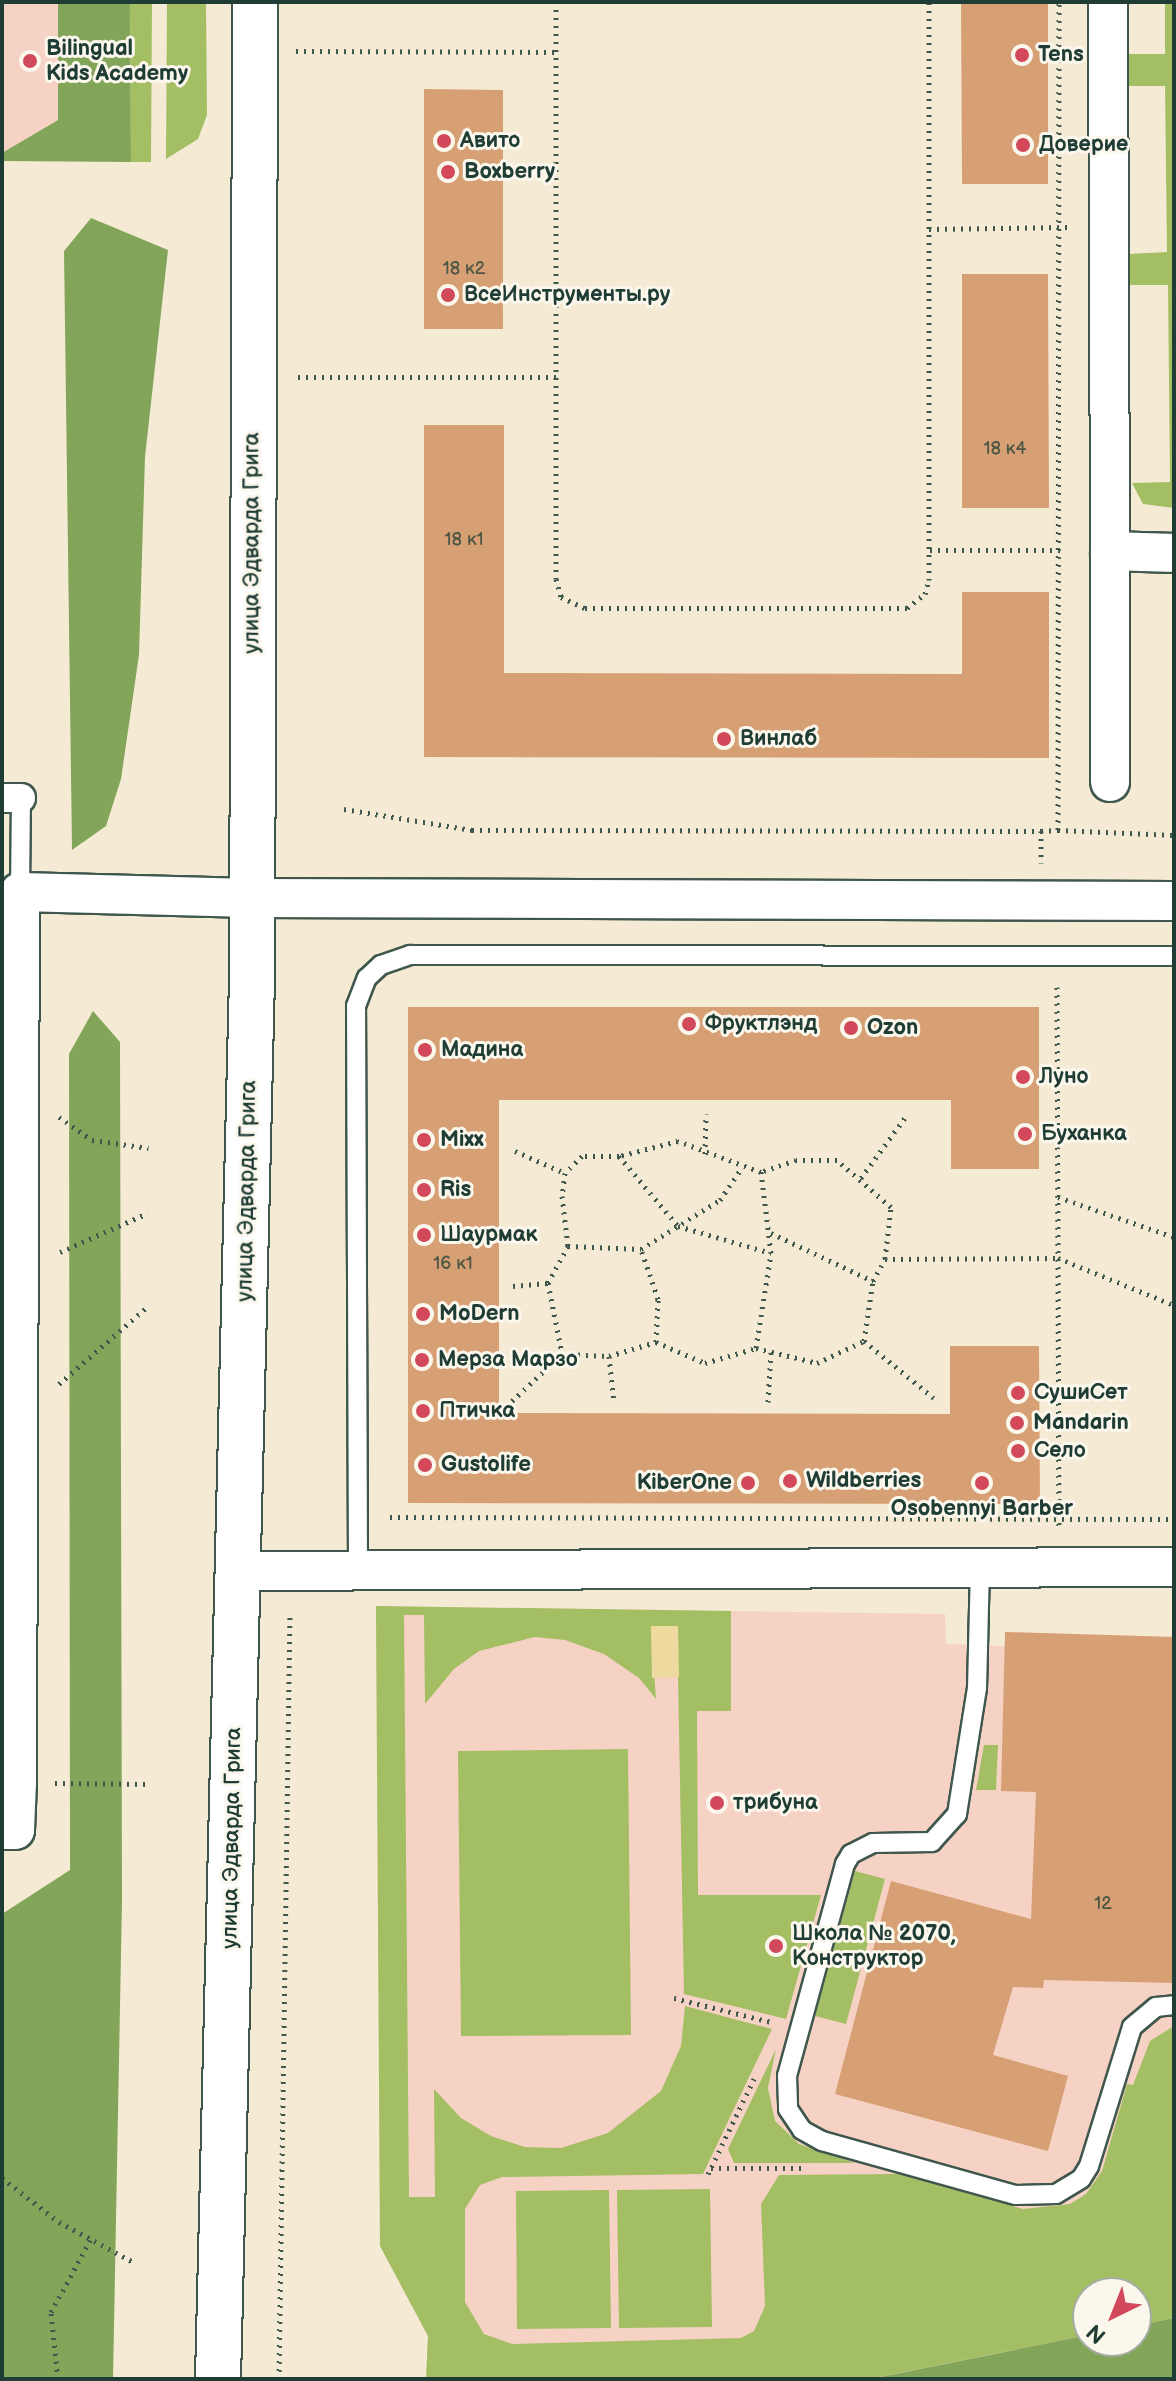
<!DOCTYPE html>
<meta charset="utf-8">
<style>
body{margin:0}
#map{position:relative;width:1176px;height:2381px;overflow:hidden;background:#f5ebd4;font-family:"Balsamiq Sans",sans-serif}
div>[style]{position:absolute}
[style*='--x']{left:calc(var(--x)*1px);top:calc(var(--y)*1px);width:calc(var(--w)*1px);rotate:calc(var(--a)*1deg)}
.built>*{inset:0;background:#f6d2c5}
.green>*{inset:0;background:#a4be64}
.forest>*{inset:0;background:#83a55a}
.sand>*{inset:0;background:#eeda9e}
.building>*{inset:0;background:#d69f74}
.path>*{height:5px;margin-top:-2.5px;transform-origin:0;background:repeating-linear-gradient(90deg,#3f574c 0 2px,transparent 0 8px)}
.roads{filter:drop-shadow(2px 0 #3f574c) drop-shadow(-2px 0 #3f574c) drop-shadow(0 2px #3f574c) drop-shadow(0 -2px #3f574c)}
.service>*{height:18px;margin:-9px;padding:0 9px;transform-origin:9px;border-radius:9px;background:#fff}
.pedestrian>*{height:28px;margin:-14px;padding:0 14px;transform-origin:14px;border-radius:14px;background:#fff}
.minor>*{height:38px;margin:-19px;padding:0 19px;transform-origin:19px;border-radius:19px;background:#fff}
.tertiary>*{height:44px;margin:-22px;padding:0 22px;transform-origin:22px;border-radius:22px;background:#fff}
.dots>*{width:22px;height:22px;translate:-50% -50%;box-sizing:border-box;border:4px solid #fbf7ec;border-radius:50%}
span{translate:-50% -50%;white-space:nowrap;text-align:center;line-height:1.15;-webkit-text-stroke:6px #fbf7ec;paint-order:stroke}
.number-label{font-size:18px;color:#4d5644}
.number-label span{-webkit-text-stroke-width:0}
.poi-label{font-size:22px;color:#1f3d34;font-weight:700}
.left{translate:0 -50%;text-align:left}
.right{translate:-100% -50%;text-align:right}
.street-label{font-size:22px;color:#1f3d34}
.frame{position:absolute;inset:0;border:4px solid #1f3d34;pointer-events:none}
.north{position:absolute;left:1072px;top:2277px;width:80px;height:80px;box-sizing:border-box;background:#fbf7ec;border:2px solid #a3ada2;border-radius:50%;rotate:223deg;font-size:22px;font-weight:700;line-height:32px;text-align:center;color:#1f3d34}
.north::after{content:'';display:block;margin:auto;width:28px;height:36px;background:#d1495b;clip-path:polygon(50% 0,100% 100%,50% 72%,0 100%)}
</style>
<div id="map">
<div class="built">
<i style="clip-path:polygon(2px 2px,58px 2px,58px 120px,2px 153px)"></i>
<i style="clip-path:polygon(376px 1606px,945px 1614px,946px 1644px,1005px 1646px,1005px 1632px,1174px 1637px,1174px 2318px,1136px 2326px,1136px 2293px,1088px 2293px,1088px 2335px,869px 2379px,426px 2379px,428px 2336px,380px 2246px)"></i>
</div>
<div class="green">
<i style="clip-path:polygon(130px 2px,152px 2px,151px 162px,131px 162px)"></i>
<i style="clip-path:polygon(167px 2px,206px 2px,207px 115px,198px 139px,166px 159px)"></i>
<i style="clip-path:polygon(1165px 2px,1174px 2px,1174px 508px,1143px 504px,1132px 483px,1170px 482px,1168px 285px,1130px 285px,1129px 254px,1167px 252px,1165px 86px,1128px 86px,1128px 54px,1165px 54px)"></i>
<i style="clip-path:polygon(376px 1606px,731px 1611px,731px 1711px,697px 1711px,698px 1895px,821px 1895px,786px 2019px,684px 1994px,678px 1677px,651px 1627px,656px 1699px,639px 1678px,604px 1654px,565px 1640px,535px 1637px,479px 1651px,454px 1669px,425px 1704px,424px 1615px,404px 1615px,409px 2197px,435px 2197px,434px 2089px,461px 2118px,491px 2136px,525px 2147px,561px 2148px,608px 2133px,661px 2091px,681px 2046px,685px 2006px,772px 2029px,703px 2174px,502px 2177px,480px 2185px,465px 2209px,465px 2302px,484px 2334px,512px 2344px,741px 2338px,754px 2331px,765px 2306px,761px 2204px,779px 2175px,898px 2174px,1023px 2209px,1070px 2204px,1086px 2194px,1102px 2171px,1127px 2084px,1133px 2085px,1150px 2041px,1174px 2026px,1174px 2318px,1136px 2326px,1136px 2293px,1088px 2293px,1088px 2335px,869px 2379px,426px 2379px,428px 2336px,380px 2246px)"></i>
<i style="clip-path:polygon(984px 1745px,998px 1745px,996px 1790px,976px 1790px)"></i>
<i style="clip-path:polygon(628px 1749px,631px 2035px,461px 2036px,458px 1751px)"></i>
<i style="clip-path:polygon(855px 1871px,885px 1879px,846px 2024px,815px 2016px)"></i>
<i style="clip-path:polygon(776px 2049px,768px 2088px,775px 2121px,799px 2144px,855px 2163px,734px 2163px,728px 2149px)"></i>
<i style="clip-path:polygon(710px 2189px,712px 2327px,619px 2328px,617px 2190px)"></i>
<i style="clip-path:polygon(609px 2190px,611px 2328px,517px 2329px,516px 2191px)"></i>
</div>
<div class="forest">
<i style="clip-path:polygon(58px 2px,130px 2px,131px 162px,2px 161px,2px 153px,58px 120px)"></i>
<i style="clip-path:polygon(91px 218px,168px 250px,145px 457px,139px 655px,121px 779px,106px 826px,72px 850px,64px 251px)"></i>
<i style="clip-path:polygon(93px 1011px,120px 1042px,122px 1901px,113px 2379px,2px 2379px,2px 1914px,70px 1870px,69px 1054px)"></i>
<i style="clip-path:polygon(1174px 2318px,1174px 2379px,870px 2379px,1088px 2335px,1088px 2341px,1136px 2341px,1136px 2326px)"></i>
</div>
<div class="sand">
<i style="clip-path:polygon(651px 1626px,678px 1626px,679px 1677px,652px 1678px)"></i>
</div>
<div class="building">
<i style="clip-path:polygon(961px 2px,1048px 2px,1048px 184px,962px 184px)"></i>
<i style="clip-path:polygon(424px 89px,503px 90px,503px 329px,424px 329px)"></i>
<i style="clip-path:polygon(962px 274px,1048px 274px,1049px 508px,962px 508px)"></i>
<i style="clip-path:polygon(424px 425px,504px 425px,504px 673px,962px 674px,962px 592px,1049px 592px,1049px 758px,424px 757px)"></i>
<i style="clip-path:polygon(408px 1007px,1039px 1007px,1039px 1169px,951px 1169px,951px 1100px,499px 1100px,499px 1413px,950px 1414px,950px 1346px,1039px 1346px,1040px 1504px,408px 1503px)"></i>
<i style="clip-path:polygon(1005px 1632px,1174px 1637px,1174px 1983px,1044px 1980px,1043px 1988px,1013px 1987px,993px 2055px,1068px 2076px,1048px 2151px,835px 2094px,891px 1881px,1031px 1919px,1036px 1792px,1001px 1791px)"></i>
</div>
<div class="path">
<i style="--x:556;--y:2;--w:577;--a:90"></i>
<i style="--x:556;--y:579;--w:19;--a:74"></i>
<i style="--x:561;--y:597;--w:26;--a:25"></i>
<i style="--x:585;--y:608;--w:322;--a:0"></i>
<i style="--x:907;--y:608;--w:23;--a:-38"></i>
<i style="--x:925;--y:594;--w:15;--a:-74"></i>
<i style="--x:929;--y:580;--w:578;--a:-90"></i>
<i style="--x:296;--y:51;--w:260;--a:0.2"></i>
<i style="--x:929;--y:229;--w:142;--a:-0.8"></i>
<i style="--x:298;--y:377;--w:258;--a:0"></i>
<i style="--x:930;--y:550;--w:131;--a:0"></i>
<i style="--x:344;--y:809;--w:130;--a:9.3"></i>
<i style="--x:472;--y:830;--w:569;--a:0.1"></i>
<i style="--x:1041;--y:831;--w:32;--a:90"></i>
<i style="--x:1058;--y:830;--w:116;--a:2.5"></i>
<i style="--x:1041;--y:831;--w:17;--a:-3"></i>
<i style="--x:1058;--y:830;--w:828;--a:-89.93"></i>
<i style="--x:1057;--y:987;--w:542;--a:89.79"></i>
<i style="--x:59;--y:1117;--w:40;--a:34.9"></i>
<i style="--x:92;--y:1140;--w:57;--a:8.1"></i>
<i style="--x:515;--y:1151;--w:55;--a:23.7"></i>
<i style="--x:705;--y:1154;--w:40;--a:-88.6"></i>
<i style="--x:619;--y:1156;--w:92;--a:49.9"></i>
<i style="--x:678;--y:1226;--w:97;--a:16.2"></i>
<i style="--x:861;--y:1178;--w:78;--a:-53.9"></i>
<i style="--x:1058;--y:1197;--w:123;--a:19"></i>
<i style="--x:771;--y:1233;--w:113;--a:25.2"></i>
<i style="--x:568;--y:1246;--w:73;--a:2.4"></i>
<i style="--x:60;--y:1252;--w:96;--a:-23.9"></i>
<i style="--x:885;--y:1259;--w:52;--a:-83.4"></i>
<i style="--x:891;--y:1207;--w:72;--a:-139"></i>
<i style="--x:837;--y:1160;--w:41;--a:180"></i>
<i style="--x:796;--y:1160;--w:37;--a:161"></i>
<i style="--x:761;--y:1172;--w:89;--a:-159.5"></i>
<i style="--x:678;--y:1141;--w:61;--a:165.7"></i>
<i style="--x:619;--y:1156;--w:37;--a:180"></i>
<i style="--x:582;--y:1156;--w:24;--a:135"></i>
<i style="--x:565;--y:1173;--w:23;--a:97"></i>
<i style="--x:562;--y:1196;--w:50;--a:83.2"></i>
<i style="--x:568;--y:1246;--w:42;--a:118.4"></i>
<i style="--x:548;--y:1283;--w:72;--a:78.8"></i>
<i style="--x:562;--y:1354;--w:47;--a:2.4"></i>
<i style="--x:609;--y:1356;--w:49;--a:-16.6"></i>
<i style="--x:656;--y:1342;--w:53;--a:23.2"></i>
<i style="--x:705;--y:1363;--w:53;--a:-16.4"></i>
<i style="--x:756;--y:1348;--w:63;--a:13.8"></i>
<i style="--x:817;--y:1363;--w:52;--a:-25.1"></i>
<i style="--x:864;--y:1341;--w:61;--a:-81.5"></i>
<i style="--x:873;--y:1281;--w:25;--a:-61"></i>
<i style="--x:885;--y:1259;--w:173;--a:-0.3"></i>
<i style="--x:1058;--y:1258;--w:125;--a:22.1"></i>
<i style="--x:513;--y:1286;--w:35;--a:-5"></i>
<i style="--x:864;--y:1341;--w:90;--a:39.2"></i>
<i style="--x:656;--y:1342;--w:43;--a:-87.3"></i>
<i style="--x:658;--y:1299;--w:53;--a:-108.8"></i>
<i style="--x:641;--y:1249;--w:93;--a:-31.8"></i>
<i style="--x:720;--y:1200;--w:37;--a:-56"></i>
<i style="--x:756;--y:1348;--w:96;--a:-81"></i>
<i style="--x:771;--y:1253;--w:82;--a:-97"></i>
<i style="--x:609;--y:1356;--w:47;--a:83.9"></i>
<i style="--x:59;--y:1384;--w:118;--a:-41.2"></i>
<i style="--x:512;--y:1401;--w:69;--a:-43.2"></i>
<i style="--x:768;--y:1402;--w:50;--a:-86.6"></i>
<i style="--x:390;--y:1517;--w:784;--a:0.15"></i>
<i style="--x:55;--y:1783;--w:95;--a:0.6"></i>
<i style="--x:674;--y:1998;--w:100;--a:13.9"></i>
<i style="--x:711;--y:2168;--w:95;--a:0"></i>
<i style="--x:708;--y:2174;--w:106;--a:-64.2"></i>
<i style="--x:2;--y:2178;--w:72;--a:37.7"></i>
<i style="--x:59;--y:2222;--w:86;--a:28.3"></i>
<i style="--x:58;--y:2379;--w:67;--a:-96"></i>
<i style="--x:51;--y:2312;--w:83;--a:-61.3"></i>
<i style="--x:279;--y:2379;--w:767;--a:-89.18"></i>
</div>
<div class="roads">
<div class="service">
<i style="--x:20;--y:892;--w:94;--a:-89.4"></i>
<i style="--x:980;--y:1566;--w:122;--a:91.4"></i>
<i style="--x:977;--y:1688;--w:128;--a:99"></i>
<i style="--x:957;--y:1814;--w:38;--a:132"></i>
<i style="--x:932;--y:1842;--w:59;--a:179"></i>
<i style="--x:873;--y:1843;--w:25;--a:153"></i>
<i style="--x:851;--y:1854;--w:12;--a:121"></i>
<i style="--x:845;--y:1864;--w:220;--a:105.3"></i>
<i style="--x:787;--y:2076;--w:33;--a:88"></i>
<i style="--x:788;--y:2109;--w:25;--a:56"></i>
<i style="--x:802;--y:2130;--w:23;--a:29"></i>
<i style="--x:822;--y:2141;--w:201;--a:15.6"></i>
<i style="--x:1016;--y:2195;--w:40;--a:-1.4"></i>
<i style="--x:1056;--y:2194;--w:29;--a:-31"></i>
<i style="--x:1081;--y:2179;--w:15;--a:-58"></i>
<i style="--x:1089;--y:2166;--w:145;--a:-72.8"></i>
<i style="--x:1132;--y:2027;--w:31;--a:-40"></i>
<i style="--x:1156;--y:2007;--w:18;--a:-6"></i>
<i style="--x:358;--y:1567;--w:561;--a:-90.2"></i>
<i style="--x:356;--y:1006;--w:30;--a:-69"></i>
<i style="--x:367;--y:978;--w:19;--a:-43"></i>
<i style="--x:381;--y:965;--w:31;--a:-19"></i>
<i style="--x:410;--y:955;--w:764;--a:0.07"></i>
</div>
<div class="pedestrian">
<i style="--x:2;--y:798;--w:19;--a:0"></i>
</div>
<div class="minor">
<i style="--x:1108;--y:2;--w:549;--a:89.79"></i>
<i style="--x:1110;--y:551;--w:64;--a:1.8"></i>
<i style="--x:1110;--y:551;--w:231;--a:90"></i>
<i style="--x:239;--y:1571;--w:935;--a:-0.25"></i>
<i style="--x:2;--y:1830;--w:13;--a:0"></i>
<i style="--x:15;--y:1830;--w:48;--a:-87.6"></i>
<i style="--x:17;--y:1782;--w:890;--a:-89.81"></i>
<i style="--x:20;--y:892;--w:231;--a:1.5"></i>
<i style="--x:251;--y:898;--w:923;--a:0.19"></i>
</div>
<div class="tertiary">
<i style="--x:218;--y:2379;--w:1397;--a:-88.61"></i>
<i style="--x:252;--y:982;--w:980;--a:-89.82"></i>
</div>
</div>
<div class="dots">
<i style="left:1022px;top:55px;background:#d1495b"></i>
<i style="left:30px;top:61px;background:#d1495b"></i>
<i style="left:444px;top:141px;background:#d1495b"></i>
<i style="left:1023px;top:145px;background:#d1495b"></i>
<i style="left:448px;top:172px;background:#d1495b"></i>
<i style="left:448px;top:295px;background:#d1495b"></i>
<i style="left:724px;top:739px;background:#d1495b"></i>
<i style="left:689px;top:1024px;background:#d1495b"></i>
<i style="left:851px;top:1028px;background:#d1495b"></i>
<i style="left:425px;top:1050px;background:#d1495b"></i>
<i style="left:1023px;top:1077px;background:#d1495b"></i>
<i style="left:1025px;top:1134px;background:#d1495b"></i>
<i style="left:424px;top:1140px;background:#d1495b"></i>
<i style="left:424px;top:1190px;background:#d1495b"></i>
<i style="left:424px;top:1235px;background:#d1495b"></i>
<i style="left:423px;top:1314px;background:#d1495b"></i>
<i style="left:422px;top:1360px;background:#d1495b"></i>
<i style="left:1018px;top:1393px;background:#d1495b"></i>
<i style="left:423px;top:1411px;background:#d1495b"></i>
<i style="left:1017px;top:1423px;background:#d1495b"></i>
<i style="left:1018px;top:1451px;background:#d1495b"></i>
<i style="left:425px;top:1465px;background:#d1495b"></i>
<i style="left:790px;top:1481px;background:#d1495b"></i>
<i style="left:748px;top:1483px;background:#d1495b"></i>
<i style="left:982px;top:1483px;background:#d1495b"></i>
<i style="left:717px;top:1803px;background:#d1495b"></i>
<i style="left:776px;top:1946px;background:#d1495b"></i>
</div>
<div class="number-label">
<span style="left:464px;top:269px">18 к2</span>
<span style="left:1005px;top:449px">18 к4</span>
<span style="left:464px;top:540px">18 к1</span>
<span style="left:453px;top:1264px">16 к1</span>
<span style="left:1103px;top:1904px">12</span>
</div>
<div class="poi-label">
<span class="left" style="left:46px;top:61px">Bilingual<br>Kids Academy</span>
<span class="left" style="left:1038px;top:55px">Tens</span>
<span class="left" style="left:460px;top:141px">Авито</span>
<span class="left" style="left:1039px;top:145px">Доверие</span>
<span class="left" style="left:464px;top:172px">Boxberry</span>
<span class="left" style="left:464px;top:295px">ВсеИнструменты.ру</span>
<span class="left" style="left:740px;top:739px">Винлаб</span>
<span class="left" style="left:705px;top:1024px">Фруктлэнд</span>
<span class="left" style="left:867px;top:1028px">Ozon</span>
<span class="left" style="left:441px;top:1050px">Мадина</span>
<span class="left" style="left:1039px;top:1077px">Луно</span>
<span class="left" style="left:1041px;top:1134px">Буханка</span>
<span class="left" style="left:440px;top:1140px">Mixx</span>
<span class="left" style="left:440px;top:1190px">Ris</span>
<span class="left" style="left:440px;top:1235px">Шаурмак</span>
<span class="left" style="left:439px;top:1314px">MoDern</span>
<span class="left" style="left:438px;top:1360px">Мерза Марзо</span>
<span class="left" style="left:1034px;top:1393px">СушиСет</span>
<span class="left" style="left:439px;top:1411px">Птичка</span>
<span class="left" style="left:1033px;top:1423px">Mandarin</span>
<span class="left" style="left:1034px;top:1451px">Село</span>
<span class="left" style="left:441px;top:1465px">Gustolife</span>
<span class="left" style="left:806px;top:1481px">Wildberries</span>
<span class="right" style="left:732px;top:1483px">KiberOne</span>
<span style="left:982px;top:1509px">Osobennyi Barber</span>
<span class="left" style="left:733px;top:1803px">трибуна</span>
<span class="left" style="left:792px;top:1946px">Школа № 2070,<br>Конструктор</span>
</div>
<div class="street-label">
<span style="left:252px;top:543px;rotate:-90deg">улица Эдварда Грига</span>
<span style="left:247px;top:1191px;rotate:-89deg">улица Эдварда Грига</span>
<span style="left:232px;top:1838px;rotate:-89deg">улица Эдварда Грига</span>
</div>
<div class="frame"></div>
<div class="north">N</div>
</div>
